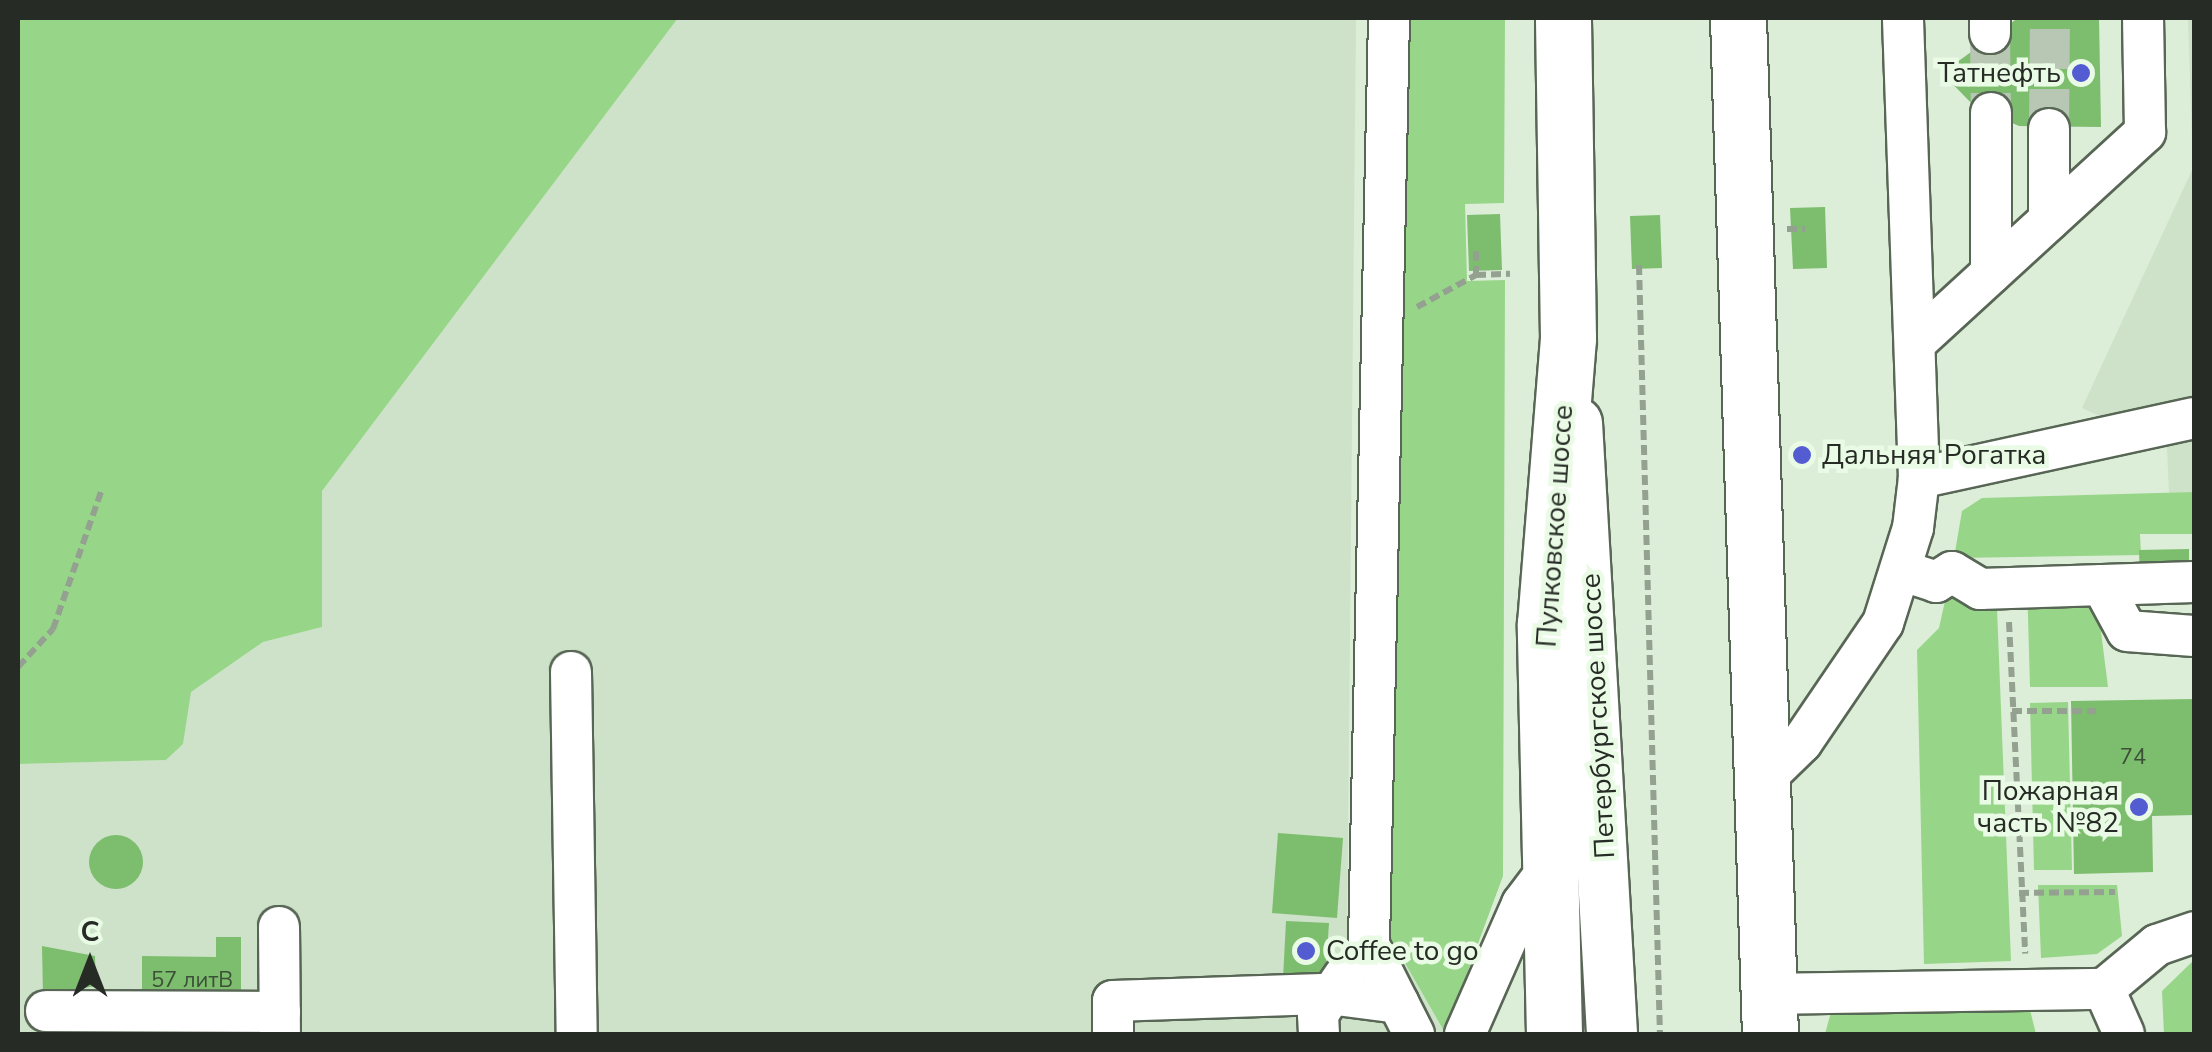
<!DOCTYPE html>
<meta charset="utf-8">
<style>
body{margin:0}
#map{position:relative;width:2212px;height:1052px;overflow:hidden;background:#dcedd8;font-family:"Nunito Sans",sans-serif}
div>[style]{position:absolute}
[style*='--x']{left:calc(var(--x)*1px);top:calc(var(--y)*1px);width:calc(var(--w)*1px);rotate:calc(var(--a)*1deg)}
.built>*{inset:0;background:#cde2c8}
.green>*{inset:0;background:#97d588}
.building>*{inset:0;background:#7dbd6e}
.round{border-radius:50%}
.minor-tunnel>*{height:40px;margin-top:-20px;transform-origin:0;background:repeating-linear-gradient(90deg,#b8c6b4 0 40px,transparent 0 60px)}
.path>*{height:6px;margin-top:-3px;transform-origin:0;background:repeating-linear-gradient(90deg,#94a191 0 10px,transparent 0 15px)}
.roads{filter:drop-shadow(2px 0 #586655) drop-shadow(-2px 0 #586655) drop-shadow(0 2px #586655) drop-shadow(0 -2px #586655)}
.minor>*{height:40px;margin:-20px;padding:0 20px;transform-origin:20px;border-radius:20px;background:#fff}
.major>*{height:50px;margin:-25px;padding:0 25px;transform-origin:25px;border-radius:25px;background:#fff}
.highway>*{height:55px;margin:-27.5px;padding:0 27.5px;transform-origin:27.5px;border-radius:27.5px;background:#fff}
.dots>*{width:28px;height:28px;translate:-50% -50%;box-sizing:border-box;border:5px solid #e9fae5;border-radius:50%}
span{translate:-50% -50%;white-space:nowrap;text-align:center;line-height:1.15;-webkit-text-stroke:9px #e9fae5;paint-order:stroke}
.number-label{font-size:22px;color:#3c5037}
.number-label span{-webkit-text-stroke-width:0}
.poi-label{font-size:28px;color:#262c25}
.right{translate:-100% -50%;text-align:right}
.left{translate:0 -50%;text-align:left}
.street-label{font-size:28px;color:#262c25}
.frame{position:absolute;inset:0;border:20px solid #262c25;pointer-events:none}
.north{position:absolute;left:40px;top:912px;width:100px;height:100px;-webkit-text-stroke:8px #e9fae5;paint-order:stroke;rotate:0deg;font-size:28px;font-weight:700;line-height:40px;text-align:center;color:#262c25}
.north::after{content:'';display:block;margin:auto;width:35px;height:45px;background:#262c25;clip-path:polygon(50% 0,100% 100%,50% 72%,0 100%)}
</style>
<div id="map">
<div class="built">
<i style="clip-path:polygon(678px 18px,1356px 18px,1347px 936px,1389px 935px,1445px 1034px,18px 1034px,18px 764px,166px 760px,183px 744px,190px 692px,263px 642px,322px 627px,322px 491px)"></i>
<i style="clip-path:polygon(2188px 18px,2194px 18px,2194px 492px,2169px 493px,2167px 447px,2082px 408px,2193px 168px)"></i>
</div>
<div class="green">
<i style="clip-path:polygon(18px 18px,678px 18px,322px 491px,322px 627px,263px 642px,191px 692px,183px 744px,166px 760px,18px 764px)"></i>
<i style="clip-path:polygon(1408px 18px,1505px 18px,1504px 203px,1465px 204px,1467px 281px,1505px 280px,1503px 876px,1445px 1033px,1389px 935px)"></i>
<i style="clip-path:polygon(2194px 492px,2194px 553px,2194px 534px,2140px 534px,2141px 555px,1954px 558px,1962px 511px,1982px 498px)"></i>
<i style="clip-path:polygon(2027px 581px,2088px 602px,2099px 616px,2108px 687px,2030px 687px)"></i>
<i style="clip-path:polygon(1949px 583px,1996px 583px,2011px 961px,1924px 964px,1917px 650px,1939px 628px)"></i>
<i style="clip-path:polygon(2068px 702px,2072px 870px,2034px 870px,2030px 703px)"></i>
<i style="clip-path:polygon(2038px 885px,2117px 885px,2122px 936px,2097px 954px,2041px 958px)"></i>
<i style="clip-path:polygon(2194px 960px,2194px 1034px,2164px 1034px,2162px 991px)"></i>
<i style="clip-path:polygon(2030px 1010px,2036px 1034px,1825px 1034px,1831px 1012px)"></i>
</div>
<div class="building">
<i style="clip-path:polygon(2018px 18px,2099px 18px,2101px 127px,2019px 126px,1975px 107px,1942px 73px)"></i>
<i style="clip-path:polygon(1825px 207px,1827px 268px,1793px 269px,1790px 208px)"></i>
<i style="clip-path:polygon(1500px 214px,1502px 270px,1469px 271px,1467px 215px)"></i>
<i style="clip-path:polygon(1660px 215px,1662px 268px,1632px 269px,1630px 216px)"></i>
<i style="clip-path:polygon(2189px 549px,2189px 579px,2140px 580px,2139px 550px)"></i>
<i style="clip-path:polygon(2194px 699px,2194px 815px,2152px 816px,2153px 872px,2074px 874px,2071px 701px)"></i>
<i style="clip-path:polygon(1278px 833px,1343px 838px,1337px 918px,1272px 913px)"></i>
<i class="round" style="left:89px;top:835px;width:54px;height:54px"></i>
<i style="clip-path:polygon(1286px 921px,1329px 923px,1325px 982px,1283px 979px)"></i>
<i style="clip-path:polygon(216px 937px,241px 937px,241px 1006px,142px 1005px,142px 956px,216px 957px)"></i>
<i style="clip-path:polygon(42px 946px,95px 956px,96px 986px,43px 995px)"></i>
</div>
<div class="minor-tunnel">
<i style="--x:1990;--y:33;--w:80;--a:89.3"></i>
<i style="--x:2049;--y:129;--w:111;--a:-89.5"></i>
</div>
<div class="path">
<i style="--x:1787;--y:229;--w:18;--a:0"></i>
<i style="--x:1476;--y:251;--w:24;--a:90"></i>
<i style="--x:1476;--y:275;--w:34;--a:-2"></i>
<i style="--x:1639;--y:265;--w:769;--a:88.44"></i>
<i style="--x:1417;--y:307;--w:67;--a:-28.5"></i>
<i style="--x:2009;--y:622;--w:332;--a:87.2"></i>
<i style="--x:18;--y:667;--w:52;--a:-47.4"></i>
<i style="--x:53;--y:629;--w:148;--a:-70.7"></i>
<i style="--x:2012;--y:711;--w:84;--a:0"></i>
<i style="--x:2019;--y:893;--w:96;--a:-0.6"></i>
</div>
<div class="roads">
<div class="minor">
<i style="--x:1389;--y:18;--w:927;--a:91.24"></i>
<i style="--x:1369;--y:945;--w:100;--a:63.2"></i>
<i style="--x:1990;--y:18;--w:15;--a:90"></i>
<i style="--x:1991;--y:113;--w:160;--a:90"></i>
<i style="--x:2049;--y:129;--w:91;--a:90"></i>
<i style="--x:1916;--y:342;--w:311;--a:-42.5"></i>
<i style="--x:2145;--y:132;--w:114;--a:-91"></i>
<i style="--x:1919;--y:478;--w:281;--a:-12.3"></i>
<i style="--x:1903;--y:571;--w:35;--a:18"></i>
<i style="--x:1936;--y:582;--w:19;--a:-32"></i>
<i style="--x:1952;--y:572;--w:33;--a:31"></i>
<i style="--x:1980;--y:589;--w:214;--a:-1.9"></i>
<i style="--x:2102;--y:585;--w:52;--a:61.5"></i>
<i style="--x:2127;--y:631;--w:67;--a:4.3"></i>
<i style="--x:571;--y:672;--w:362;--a:89.1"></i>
<i style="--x:1759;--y:784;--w:60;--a:-44.3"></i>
<i style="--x:1802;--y:742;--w:144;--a:-55.8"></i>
<i style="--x:1883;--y:623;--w:100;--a:-72.5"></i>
<i style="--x:1913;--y:528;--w:50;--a:-83.2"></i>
<i style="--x:1919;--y:478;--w:460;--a:-92"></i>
<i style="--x:279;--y:927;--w:107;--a:89.5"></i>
<i style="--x:2104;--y:989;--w:49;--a:66"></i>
<i style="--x:1768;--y:994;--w:336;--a:-0.9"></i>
<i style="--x:2104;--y:989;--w:69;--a:-39.7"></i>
<i style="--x:2157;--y:945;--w:39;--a:-19"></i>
<i style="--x:46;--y:1011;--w:234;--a:0.2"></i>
<i style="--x:1113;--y:1034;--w:33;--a:-90"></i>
<i style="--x:1113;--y:1001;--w:216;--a:-1.9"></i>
<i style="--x:1329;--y:994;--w:70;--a:7.4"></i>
<i style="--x:1319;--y:1034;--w:20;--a:-93"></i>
<i style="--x:1318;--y:1014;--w:46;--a:-55.6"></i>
<i style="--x:1465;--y:1034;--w:142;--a:-66.3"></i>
<i style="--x:1522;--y:904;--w:46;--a:-52.9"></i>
</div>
<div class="major">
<i style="--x:1577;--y:423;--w:612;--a:86.72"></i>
</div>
<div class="highway">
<i style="--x:1738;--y:18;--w:1017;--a:88.2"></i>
<i style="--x:1554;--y:1034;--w:410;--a:-91.3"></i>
<i style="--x:1545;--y:624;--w:287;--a:-85.4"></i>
<i style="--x:1568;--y:338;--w:320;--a:-90.9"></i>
</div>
</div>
<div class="dots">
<i style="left:2081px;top:73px;background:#545cd2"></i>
<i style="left:1802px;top:455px;background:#545cd2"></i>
<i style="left:2139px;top:807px;background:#545cd2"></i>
<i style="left:1306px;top:951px;background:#545cd2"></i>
</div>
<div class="number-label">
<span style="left:2133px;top:758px">74</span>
<span style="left:192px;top:981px">57 литВ</span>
</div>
<div class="poi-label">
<span class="right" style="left:2061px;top:73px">Татнефть</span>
<span class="left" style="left:1822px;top:455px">Дальняя Рогатка</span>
<span class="right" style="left:2119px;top:807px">Пожарная<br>часть №82</span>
<span class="left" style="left:1326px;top:951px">Coffee to go</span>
</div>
<div class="street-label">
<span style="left:1555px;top:526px;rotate:-86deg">Пулковское шоссе</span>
<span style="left:1598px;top:716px;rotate:-93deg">Петербургское шоссе</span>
</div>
<div class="frame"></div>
<div class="north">С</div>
</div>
